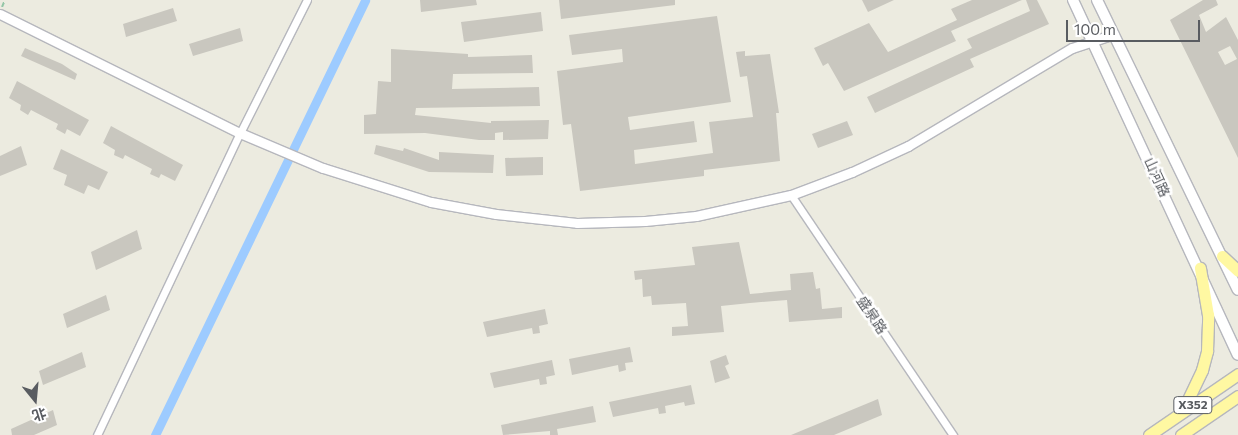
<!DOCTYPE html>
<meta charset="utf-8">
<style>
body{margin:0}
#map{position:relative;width:1238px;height:435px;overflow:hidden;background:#ecebe0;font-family:Commissioner,"Noto Sans SC",sans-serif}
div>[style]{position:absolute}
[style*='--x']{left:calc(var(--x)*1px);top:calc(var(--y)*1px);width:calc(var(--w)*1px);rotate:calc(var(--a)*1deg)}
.canal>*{height:9px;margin:-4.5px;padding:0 4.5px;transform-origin:4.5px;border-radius:4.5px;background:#9dcbff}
.building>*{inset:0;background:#c9c7bf}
.path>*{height:2px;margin-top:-1px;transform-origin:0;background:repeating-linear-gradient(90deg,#94c6a7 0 5px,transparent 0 7.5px)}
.roads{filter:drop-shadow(1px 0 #b6b7bd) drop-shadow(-1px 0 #b6b7bd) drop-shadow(0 1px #b6b7bd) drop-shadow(0 -1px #b6b7bd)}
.minor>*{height:7px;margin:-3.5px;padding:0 3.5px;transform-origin:3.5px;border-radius:3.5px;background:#fff}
.tertiary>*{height:9px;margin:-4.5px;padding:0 4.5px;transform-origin:4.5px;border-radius:4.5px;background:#fff}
.secondary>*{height:10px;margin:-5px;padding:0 5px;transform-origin:5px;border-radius:5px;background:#fff}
.primary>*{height:11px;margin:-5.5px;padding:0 5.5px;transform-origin:5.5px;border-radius:5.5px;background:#fff8a2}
span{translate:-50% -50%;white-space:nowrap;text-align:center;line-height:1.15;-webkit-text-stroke:5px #fff;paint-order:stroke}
.shield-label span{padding:1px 4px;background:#fff;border:1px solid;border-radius:4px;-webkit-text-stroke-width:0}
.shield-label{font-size:12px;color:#595c61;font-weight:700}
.street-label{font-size:14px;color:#595c61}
.north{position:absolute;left:10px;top:375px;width:50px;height:50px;-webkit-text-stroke:4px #fff;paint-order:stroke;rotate:163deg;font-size:14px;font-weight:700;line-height:20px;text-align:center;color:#595c61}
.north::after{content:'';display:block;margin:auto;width:18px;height:22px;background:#595c61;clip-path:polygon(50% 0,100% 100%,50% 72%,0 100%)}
.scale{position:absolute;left:1066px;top:20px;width:134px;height:22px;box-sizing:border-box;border:2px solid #595c61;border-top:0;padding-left:6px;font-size:15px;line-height:18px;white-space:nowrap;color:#595c61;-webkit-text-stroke:4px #fff;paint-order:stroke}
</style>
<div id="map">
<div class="canal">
<i style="--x:155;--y:435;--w:483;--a:-64.2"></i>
</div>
<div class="building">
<i style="clip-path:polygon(420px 0,476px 0,477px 5px,421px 12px)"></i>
<i style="clip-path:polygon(559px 0,675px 0,675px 5px,561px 19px)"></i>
<i style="clip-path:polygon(862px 0,894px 0,868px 12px)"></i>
<i style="clip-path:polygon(972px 0,1022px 0,951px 31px,956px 41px,844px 91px,828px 63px,823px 66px,814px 48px,869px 23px,888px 52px,957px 20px,951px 9px)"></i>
<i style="clip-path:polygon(1026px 0,1037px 0,1049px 24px,970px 59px,974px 67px,875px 113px,867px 97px,972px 48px,967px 39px,1030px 11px)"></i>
<i style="clip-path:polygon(evenodd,1203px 0,1216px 0,1218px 5px,1199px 15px,1206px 32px,1226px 17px,1238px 40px,1238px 158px,1170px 20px,1203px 0,1230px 46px,1237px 59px,1225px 65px,1218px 52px,1230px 46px)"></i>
<i style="clip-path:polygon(173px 8px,177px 21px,126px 37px,123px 24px)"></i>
<i style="clip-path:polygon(541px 12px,543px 31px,464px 42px,461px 22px)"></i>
<i style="clip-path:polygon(717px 16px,731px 102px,628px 117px,630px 130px,694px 121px,697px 142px,634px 150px,635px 164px,713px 153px,709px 122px,753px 117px,747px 76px,740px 77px,736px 52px,745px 51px,745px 56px,770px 54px,779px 113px,776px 113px,780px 161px,704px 170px,704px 176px,580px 191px,571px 124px,563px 125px,557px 71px,623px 62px,622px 49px,572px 55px,569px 35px)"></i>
<i style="clip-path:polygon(240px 28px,243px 41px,193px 56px,189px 44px)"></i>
<i style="clip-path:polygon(25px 48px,62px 64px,77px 74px,75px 80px,21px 56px)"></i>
<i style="clip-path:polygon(391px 49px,468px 54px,468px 57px,532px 55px,533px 73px,453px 74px,452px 89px,539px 87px,540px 106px,416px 108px,415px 115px,491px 123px,491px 121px,549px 120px,548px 139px,503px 140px,503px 132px,495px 133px,495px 140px,479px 140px,425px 133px,364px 134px,364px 115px,376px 114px,378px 81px,391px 82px)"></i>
<i style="clip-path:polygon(17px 81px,89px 120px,80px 136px,67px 129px,65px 134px,56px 129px,58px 124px,31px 110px,28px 115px,20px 110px,21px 105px,9px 98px)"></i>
<i style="clip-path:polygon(847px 121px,853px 135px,818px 148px,812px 134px)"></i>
<i style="clip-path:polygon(111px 126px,183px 165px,175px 181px,161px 174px,159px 178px,150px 174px,152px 169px,125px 155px,123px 159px,114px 155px,115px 150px,103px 143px)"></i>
<i style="clip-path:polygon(376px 145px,403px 151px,404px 148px,439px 160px,439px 152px,494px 155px,493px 173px,429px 172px,374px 154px)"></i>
<i style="clip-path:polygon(21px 146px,27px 165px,0 176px,0 156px)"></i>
<i style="clip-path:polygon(61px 149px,108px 172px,99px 190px,88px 185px,84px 194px,64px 185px,67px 175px,53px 169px)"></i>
<i style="clip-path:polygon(543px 157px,543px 175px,506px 176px,505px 158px)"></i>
<i style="clip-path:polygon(137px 230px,142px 249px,96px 270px,91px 252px)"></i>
<i style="clip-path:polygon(739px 242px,750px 294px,791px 290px,790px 274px,813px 272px,816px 289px,820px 288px,822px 309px,842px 307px,842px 318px,789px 322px,787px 300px,750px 303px,721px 306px,724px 332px,672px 336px,672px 327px,688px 326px,686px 303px,652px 305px,651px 296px,643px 297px,642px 279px,635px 280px,634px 271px,695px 265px,692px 247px)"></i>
<i style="clip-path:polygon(106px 295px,110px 310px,67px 328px,63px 314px)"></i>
<i style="clip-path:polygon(545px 309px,548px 324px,539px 326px,540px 333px,533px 334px,532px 328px,487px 337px,483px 322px)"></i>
<i style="clip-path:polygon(630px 347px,633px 362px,625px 363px,626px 370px,619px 372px,618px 365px,572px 375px,569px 359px)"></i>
<i style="clip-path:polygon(82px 352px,86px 367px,43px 385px,39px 371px)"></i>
<i style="clip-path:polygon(726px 355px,729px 364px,725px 366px,730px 378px,715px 383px,710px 361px)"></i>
<i style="clip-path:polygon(552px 360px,555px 375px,546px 377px,547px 384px,540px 385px,539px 379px,494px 388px,490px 373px)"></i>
<i style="clip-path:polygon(691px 385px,695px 404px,685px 406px,684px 402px,665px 406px,666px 413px,659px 414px,658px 408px,613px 417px,609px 402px)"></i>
<i style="clip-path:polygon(878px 399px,882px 415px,834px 435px,791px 435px)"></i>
<i style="clip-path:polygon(593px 406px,596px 422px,557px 429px,558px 435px,550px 435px,550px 431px,503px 435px,501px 425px)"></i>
<i style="clip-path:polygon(53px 410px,57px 425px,34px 435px,12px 435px,11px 429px)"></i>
</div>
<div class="path">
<i style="--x:2;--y:7;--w:8;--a:-67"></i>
</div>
<div class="roads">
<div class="minor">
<i style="--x:791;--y:195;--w:290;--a:56"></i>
<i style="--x:97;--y:435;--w:334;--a:-64.7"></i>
<i style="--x:240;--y:133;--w:149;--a:-63.3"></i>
</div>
<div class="tertiary">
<i style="--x:0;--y:14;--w:268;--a:26.4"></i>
<i style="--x:240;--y:133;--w:90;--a:22.9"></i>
<i style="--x:323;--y:168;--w:113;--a:17.5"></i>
<i style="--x:431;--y:202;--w:66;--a:10.5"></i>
<i style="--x:496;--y:214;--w:81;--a:6.3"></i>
<i style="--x:577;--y:223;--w:68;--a:-1.7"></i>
<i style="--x:645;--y:221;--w:51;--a:-5.6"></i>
<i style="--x:696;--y:216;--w:97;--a:-12.5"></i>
<i style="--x:791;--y:195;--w:65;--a:-20.7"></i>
<i style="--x:852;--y:172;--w:62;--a:-24.9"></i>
<i style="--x:908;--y:146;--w:191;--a:-30.9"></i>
<i style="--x:1072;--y:48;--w:44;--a:-18.4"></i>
</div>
<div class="secondary">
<i style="--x:1073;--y:0;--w:391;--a:65.1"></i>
<i style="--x:1097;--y:0;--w:322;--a:64.1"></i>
</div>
<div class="primary">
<i style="--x:1222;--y:256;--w:22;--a:43"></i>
<i style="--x:1182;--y:412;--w:47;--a:-64.5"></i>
<i style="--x:1202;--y:370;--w:20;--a:-75"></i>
<i style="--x:1207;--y:351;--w:36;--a:-88"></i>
<i style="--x:1208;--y:315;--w:48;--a:-99.7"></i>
<i style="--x:1149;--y:435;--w:108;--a:-34.4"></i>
<i style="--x:1181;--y:435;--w:69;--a:-34.4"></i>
</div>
</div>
<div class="shield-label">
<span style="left:1193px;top:405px">X352</span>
</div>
<div class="street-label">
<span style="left:1157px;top:177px;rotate:65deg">山河路</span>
<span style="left:872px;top:315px;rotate:56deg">盛泉路</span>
</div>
<div class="north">北</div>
<div class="scale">100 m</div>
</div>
